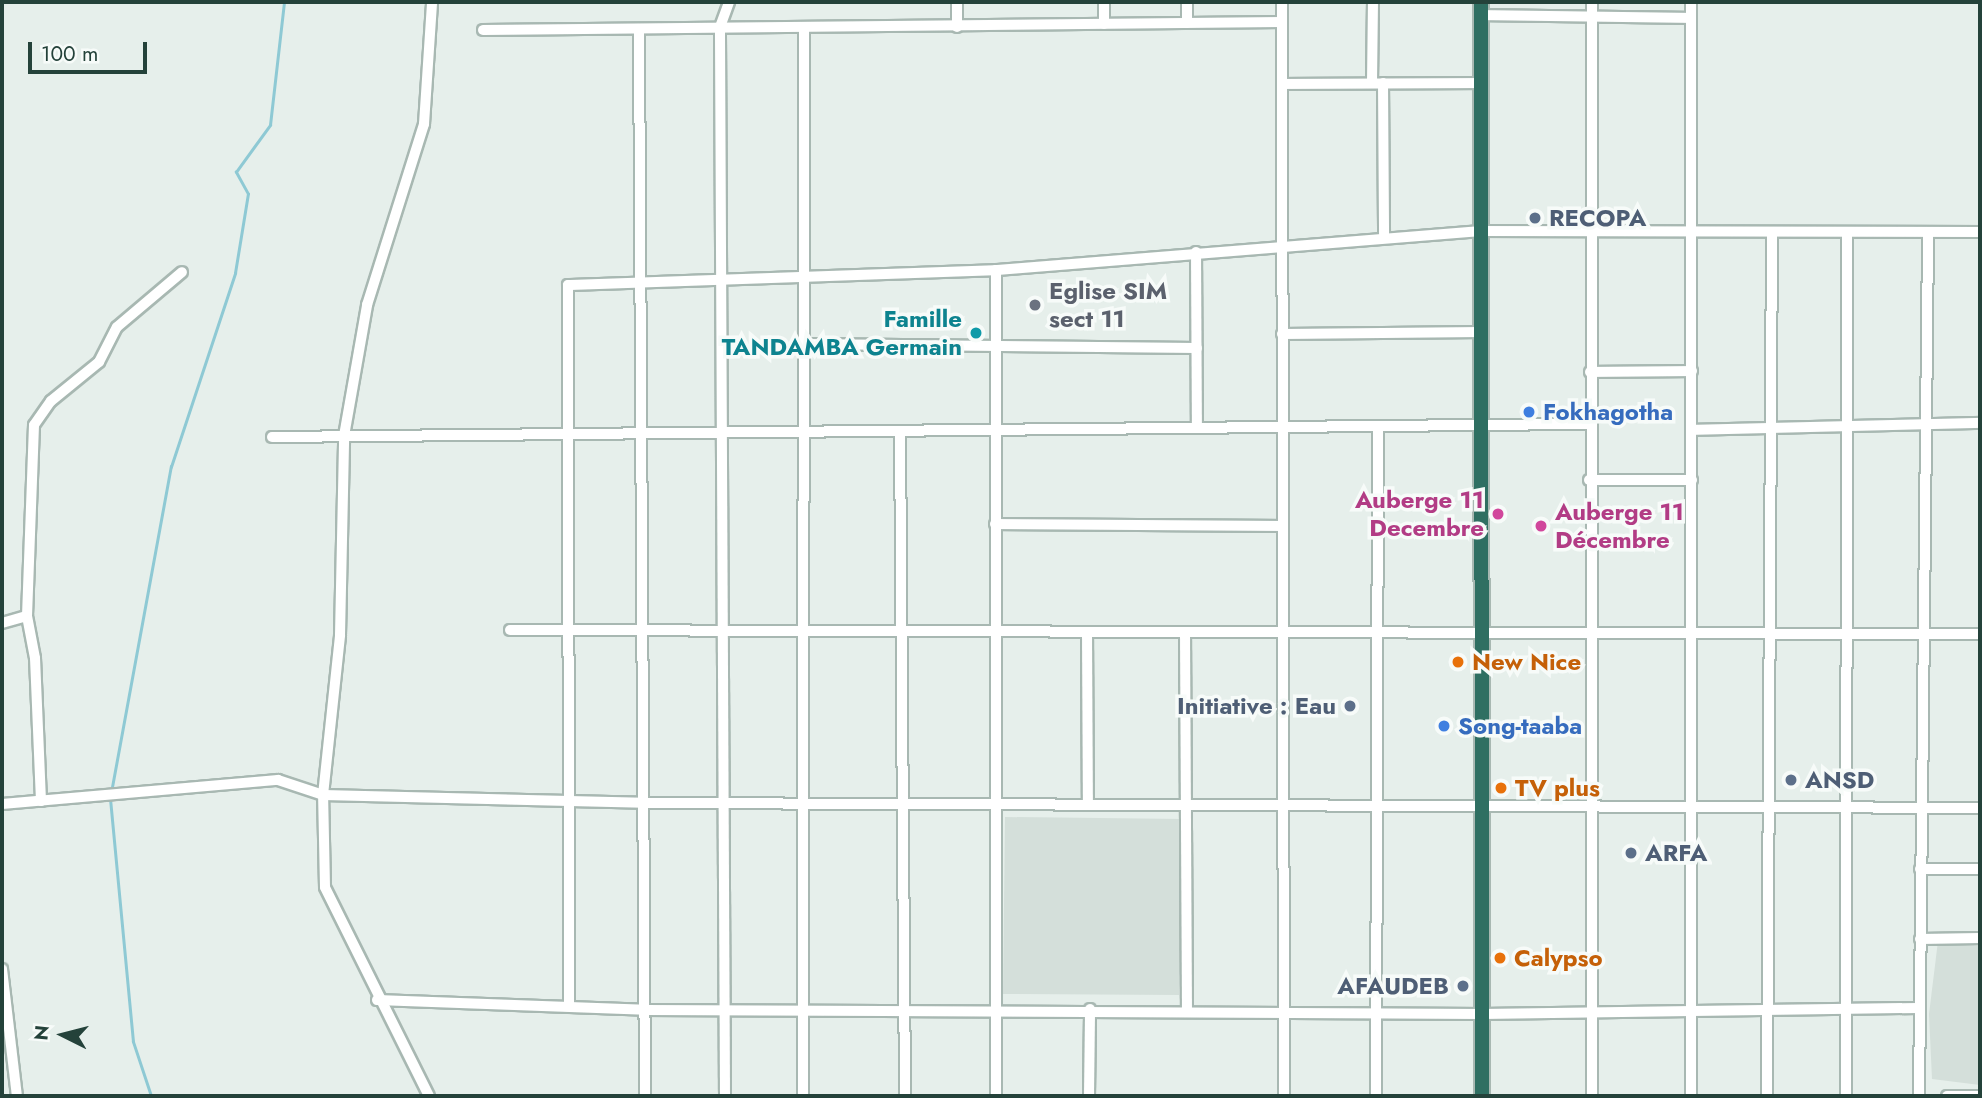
<!DOCTYPE html>
<meta charset="utf-8">
<style>
body{margin:0}
#map{position:relative;width:1982px;height:1098px;overflow:hidden;background:#e6efeb;font-family:Jost,sans-serif}
div>[style]{position:absolute}
[style*='--x']{left:calc(var(--x)*1px);top:calc(var(--y)*1px);width:calc(var(--w)*1px);rotate:calc(var(--a)*1deg)}
.built>*{inset:0;background:#d4dfda}
.stream>*{height:2.5px;margin:-1.25px;padding:0 1.25px;transform-origin:1.25px;border-radius:1.25px;background:#8ec9d4}
.roads{filter:drop-shadow(2px 0 #a8b8b2) drop-shadow(-2px 0 #a8b8b2) drop-shadow(0 2px #a8b8b2) drop-shadow(0 -2px #a8b8b2)}
.minor>*{height:10px;margin:-5px;padding:0 5px;transform-origin:5px;border-radius:5px;background:#fff}
.highway>*{height:14px;margin:-7px;padding:0 7px;transform-origin:7px;border-radius:7px;background:#2f6f62}
.dots>*{width:19px;height:19px;translate:-50% -50%;box-sizing:border-box;border:4px solid #f7fbf9;border-radius:50%}
span{translate:-50% -50%;white-space:nowrap;text-align:center;line-height:1.15;-webkit-text-stroke:7px #f7fbf9;paint-order:stroke}
.service-label{font-size:24px;color:#4e5e75;font-weight:700}
.left{translate:0 -50%;text-align:left}
.right{translate:-100% -50%;text-align:right}
.worship-label{font-size:24px;color:#5b616d;font-weight:700}
.culture-label{font-size:24px;color:#0d838f;font-weight:700}
.shop-label{font-size:24px;color:#366cbe;font-weight:700}
.hotel-label{font-size:24px;color:#b23c85;font-weight:700}
.food-label{font-size:24px;color:#c56008;font-weight:700}
.frame{position:absolute;inset:0;border:4px solid #24423a;pointer-events:none}
.north{position:absolute;left:28px;top:1000px;width:70px;height:70px;-webkit-text-stroke:5px #f7fbf9;paint-order:stroke;rotate:276deg;font-size:19px;font-weight:700;line-height:28px;text-align:center;color:#24423a}
.north::after{content:'';display:block;margin:auto;width:24px;height:32px;background:#24423a;clip-path:polygon(50% 0,100% 100%,50% 72%,0 100%)}
.scale{position:absolute;left:28px;top:42px;width:119px;height:32px;box-sizing:border-box;border:4px solid #24423a;border-top:0;padding-left:9px;font-size:21px;line-height:24px;white-space:nowrap;color:#24423a;-webkit-text-stroke:5px #f7fbf9;paint-order:stroke}
</style>
<div id="map">
<div class="built">
<i style="clip-path:polygon(1005px 817px,1183px 819px,1179px 995px,1003px 994px)"></i>
<i style="clip-path:polygon(1938px 941px,1980px 942px,1980px 1085px,1932px 1079px,1929px 1014px)"></i>
</div>
<div class="stream">
<i style="--x:151;--y:1096;--w:57;--a:-108.4"></i>
<i style="--x:133;--y:1042;--w:245;--a:-95.4"></i>
<i style="--x:110;--y:798;--w:337;--a:-79.6"></i>
<i style="--x:171;--y:467;--w:204;--a:-71.7"></i>
<i style="--x:235;--y:273;--w:80;--a:-80.7"></i>
<i style="--x:248;--y:194;--w:25;--a:-119"></i>
<i style="--x:236;--y:172;--w:58;--a:-54.1"></i>
<i style="--x:270;--y:125;--w:124;--a:-83.5"></i>
</div>
<div class="roads">
<div class="minor">
<i style="--x:1282;--y:2;--w:1094;--a:89.9"></i>
<i style="--x:1592;--y:2;--w:1094;--a:90"></i>
<i style="--x:1691;--y:2;--w:1094;--a:90"></i>
<i style="--x:1481;--y:15;--w:210;--a:0.8"></i>
<i style="--x:1187;--y:23;--w:21;--a:-90"></i>
<i style="--x:1104;--y:24;--w:22;--a:-90"></i>
<i style="--x:957;--y:27;--w:25;--a:-90"></i>
<i style="--x:483;--y:30;--w:799;--a:-0.57"></i>
<i style="--x:639;--y:32;--w:1064;--a:89.68"></i>
<i style="--x:1372;--y:83;--w:81;--a:-89.3"></i>
<i style="--x:1383;--y:83;--w:155;--a:89.6"></i>
<i style="--x:1282;--y:84;--w:199;--a:-0.3"></i>
<i style="--x:1196;--y:252;--w:176;--a:89.7"></i>
<i style="--x:1282;--y:334;--w:200;--a:-0.6"></i>
<i style="--x:804;--y:344;--w:393;--a:0.6"></i>
<i style="--x:1590;--y:372;--w:102;--a:-0.6"></i>
<i style="--x:1692;--y:430;--w:288;--a:-1.4"></i>
<i style="--x:900;--y:431;--w:665;--a:89.57"></i>
<i style="--x:272;--y:437;--w:1317;--a:-0.57"></i>
<i style="--x:1589;--y:480;--w:103;--a:0"></i>
<i style="--x:995;--y:524;--w:286;--a:0.4"></i>
<i style="--x:2;--y:623;--w:26;--a:-16"></i>
<i style="--x:510;--y:630;--w:1470;--a:0.16"></i>
<i style="--x:1087;--y:632;--w:173;--a:89.7"></i>
<i style="--x:1185;--y:632;--w:377;--a:89.7"></i>
<i style="--x:41;--y:801;--w:143;--a:-92.4"></i>
<i style="--x:35;--y:658;--w:43;--a:-100.8"></i>
<i style="--x:27;--y:616;--w:191;--a:-87.9"></i>
<i style="--x:34;--y:425;--w:29;--a:-55"></i>
<i style="--x:51;--y:401;--w:62;--a:-39.1"></i>
<i style="--x:99;--y:362;--w:39;--a:-63"></i>
<i style="--x:117;--y:327;--w:85;--a:-40.2"></i>
<i style="--x:2;--y:804;--w:277;--a:-5"></i>
<i style="--x:278;--y:780;--w:47;--a:18.4"></i>
<i style="--x:323;--y:795;--w:320;--a:1.4"></i>
<i style="--x:643;--y:803;--w:1337;--a:0.21"></i>
<i style="--x:1920;--y:869;--w:60;--a:0"></i>
<i style="--x:1920;--y:939;--w:60;--a:-1"></i>
<i style="--x:2;--y:969;--w:128;--a:83.3"></i>
<i style="--x:377;--y:1000;--w:268;--a:2.1"></i>
<i style="--x:645;--y:1010;--w:837;--a:0.27"></i>
<i style="--x:1482;--y:1014;--w:436;--a:-0.8"></i>
<i style="--x:569;--y:1006;--w:721;--a:-90.08"></i>
<i style="--x:568;--y:285;--w:428;--a:-2"></i>
<i style="--x:996;--y:270;--w:488;--a:-4.6"></i>
<i style="--x:1482;--y:231;--w:498;--a:0.1"></i>
<i style="--x:429;--y:1096;--w:233;--a:-116.5"></i>
<i style="--x:325;--y:887;--w:92;--a:-91.2"></i>
<i style="--x:323;--y:795;--w:161;--a:-83.9"></i>
<i style="--x:340;--y:635;--w:199;--a:-88.8"></i>
<i style="--x:344;--y:436;--w:133;--a:-80"></i>
<i style="--x:367;--y:305;--w:190;--a:-72.5"></i>
<i style="--x:424;--y:124;--w:122;--a:-86.2"></i>
<i style="--x:725;--y:1096;--w:1069;--a:-90.27"></i>
<i style="--x:720;--y:27;--w:27;--a:-70"></i>
<i style="--x:803;--y:1096;--w:1067;--a:-89.95"></i>
<i style="--x:996;--y:1096;--w:826;--a:-90"></i>
<i style="--x:1089;--y:1096;--w:87;--a:-89.3"></i>
<i style="--x:1376;--y:1096;--w:670;--a:-89.83"></i>
<i style="--x:1767;--y:1096;--w:864;--a:-89.67"></i>
<i style="--x:1846;--y:1096;--w:864;--a:-89.93"></i>
<i style="--x:1919;--y:1096;--w:864;--a:-89.4"></i>
<i style="--x:1947;--y:1096;--w:33;--a:0"></i>
</div>
<div class="highway">
<i style="--x:1481;--y:2;--w:1094;--a:89.95"></i>
</div>
</div>
<div class="dots">
<i style="left:1535px;top:218px;background:#5c6f8a"></i>
<i style="left:1035px;top:305px;background:#6b7280"></i>
<i style="left:976px;top:333px;background:#0f9aa8"></i>
<i style="left:1529px;top:412px;background:#3f7fe0"></i>
<i style="left:1498px;top:514px;background:#d1479c"></i>
<i style="left:1541px;top:526px;background:#d1479c"></i>
<i style="left:1458px;top:662px;background:#e8710a"></i>
<i style="left:1350px;top:706px;background:#5c6f8a"></i>
<i style="left:1444px;top:726px;background:#3f7fe0"></i>
<i style="left:1791px;top:780px;background:#5c6f8a"></i>
<i style="left:1501px;top:788px;background:#e8710a"></i>
<i style="left:1631px;top:853px;background:#5c6f8a"></i>
<i style="left:1500px;top:958px;background:#e8710a"></i>
<i style="left:1463px;top:986px;background:#5c6f8a"></i>
</div>
<div class="service-label">
<span class="left" style="left:1549px;top:218px">RECOPA</span>
<span class="right" style="left:1336px;top:706px">Initiative : Eau</span>
<span class="left" style="left:1805px;top:780px">ANSD</span>
<span class="left" style="left:1645px;top:853px">ARFA</span>
<span class="right" style="left:1449px;top:986px">AFAUDEB</span>
</div>
<div class="worship-label">
<span class="left" style="left:1049px;top:305px">Eglise SIM<br>sect 11</span>
</div>
<div class="culture-label">
<span class="right" style="left:962px;top:333px">Famille<br>TANDAMBA Germain</span>
</div>
<div class="shop-label">
<span class="left" style="left:1543px;top:412px">Fokhagotha</span>
<span class="left" style="left:1458px;top:726px">Song-taaba</span>
</div>
<div class="hotel-label">
<span class="right" style="left:1484px;top:514px">Auberge 11<br>Decembre</span>
<span class="left" style="left:1555px;top:526px">Auberge 11<br>Décembre</span>
</div>
<div class="food-label">
<span class="left" style="left:1472px;top:662px">New Nice</span>
<span class="left" style="left:1515px;top:788px">TV plus</span>
<span class="left" style="left:1514px;top:958px">Calypso</span>
</div>
<div class="frame"></div>
<div class="north">N</div>
<div class="scale">100 m</div>
</div>
